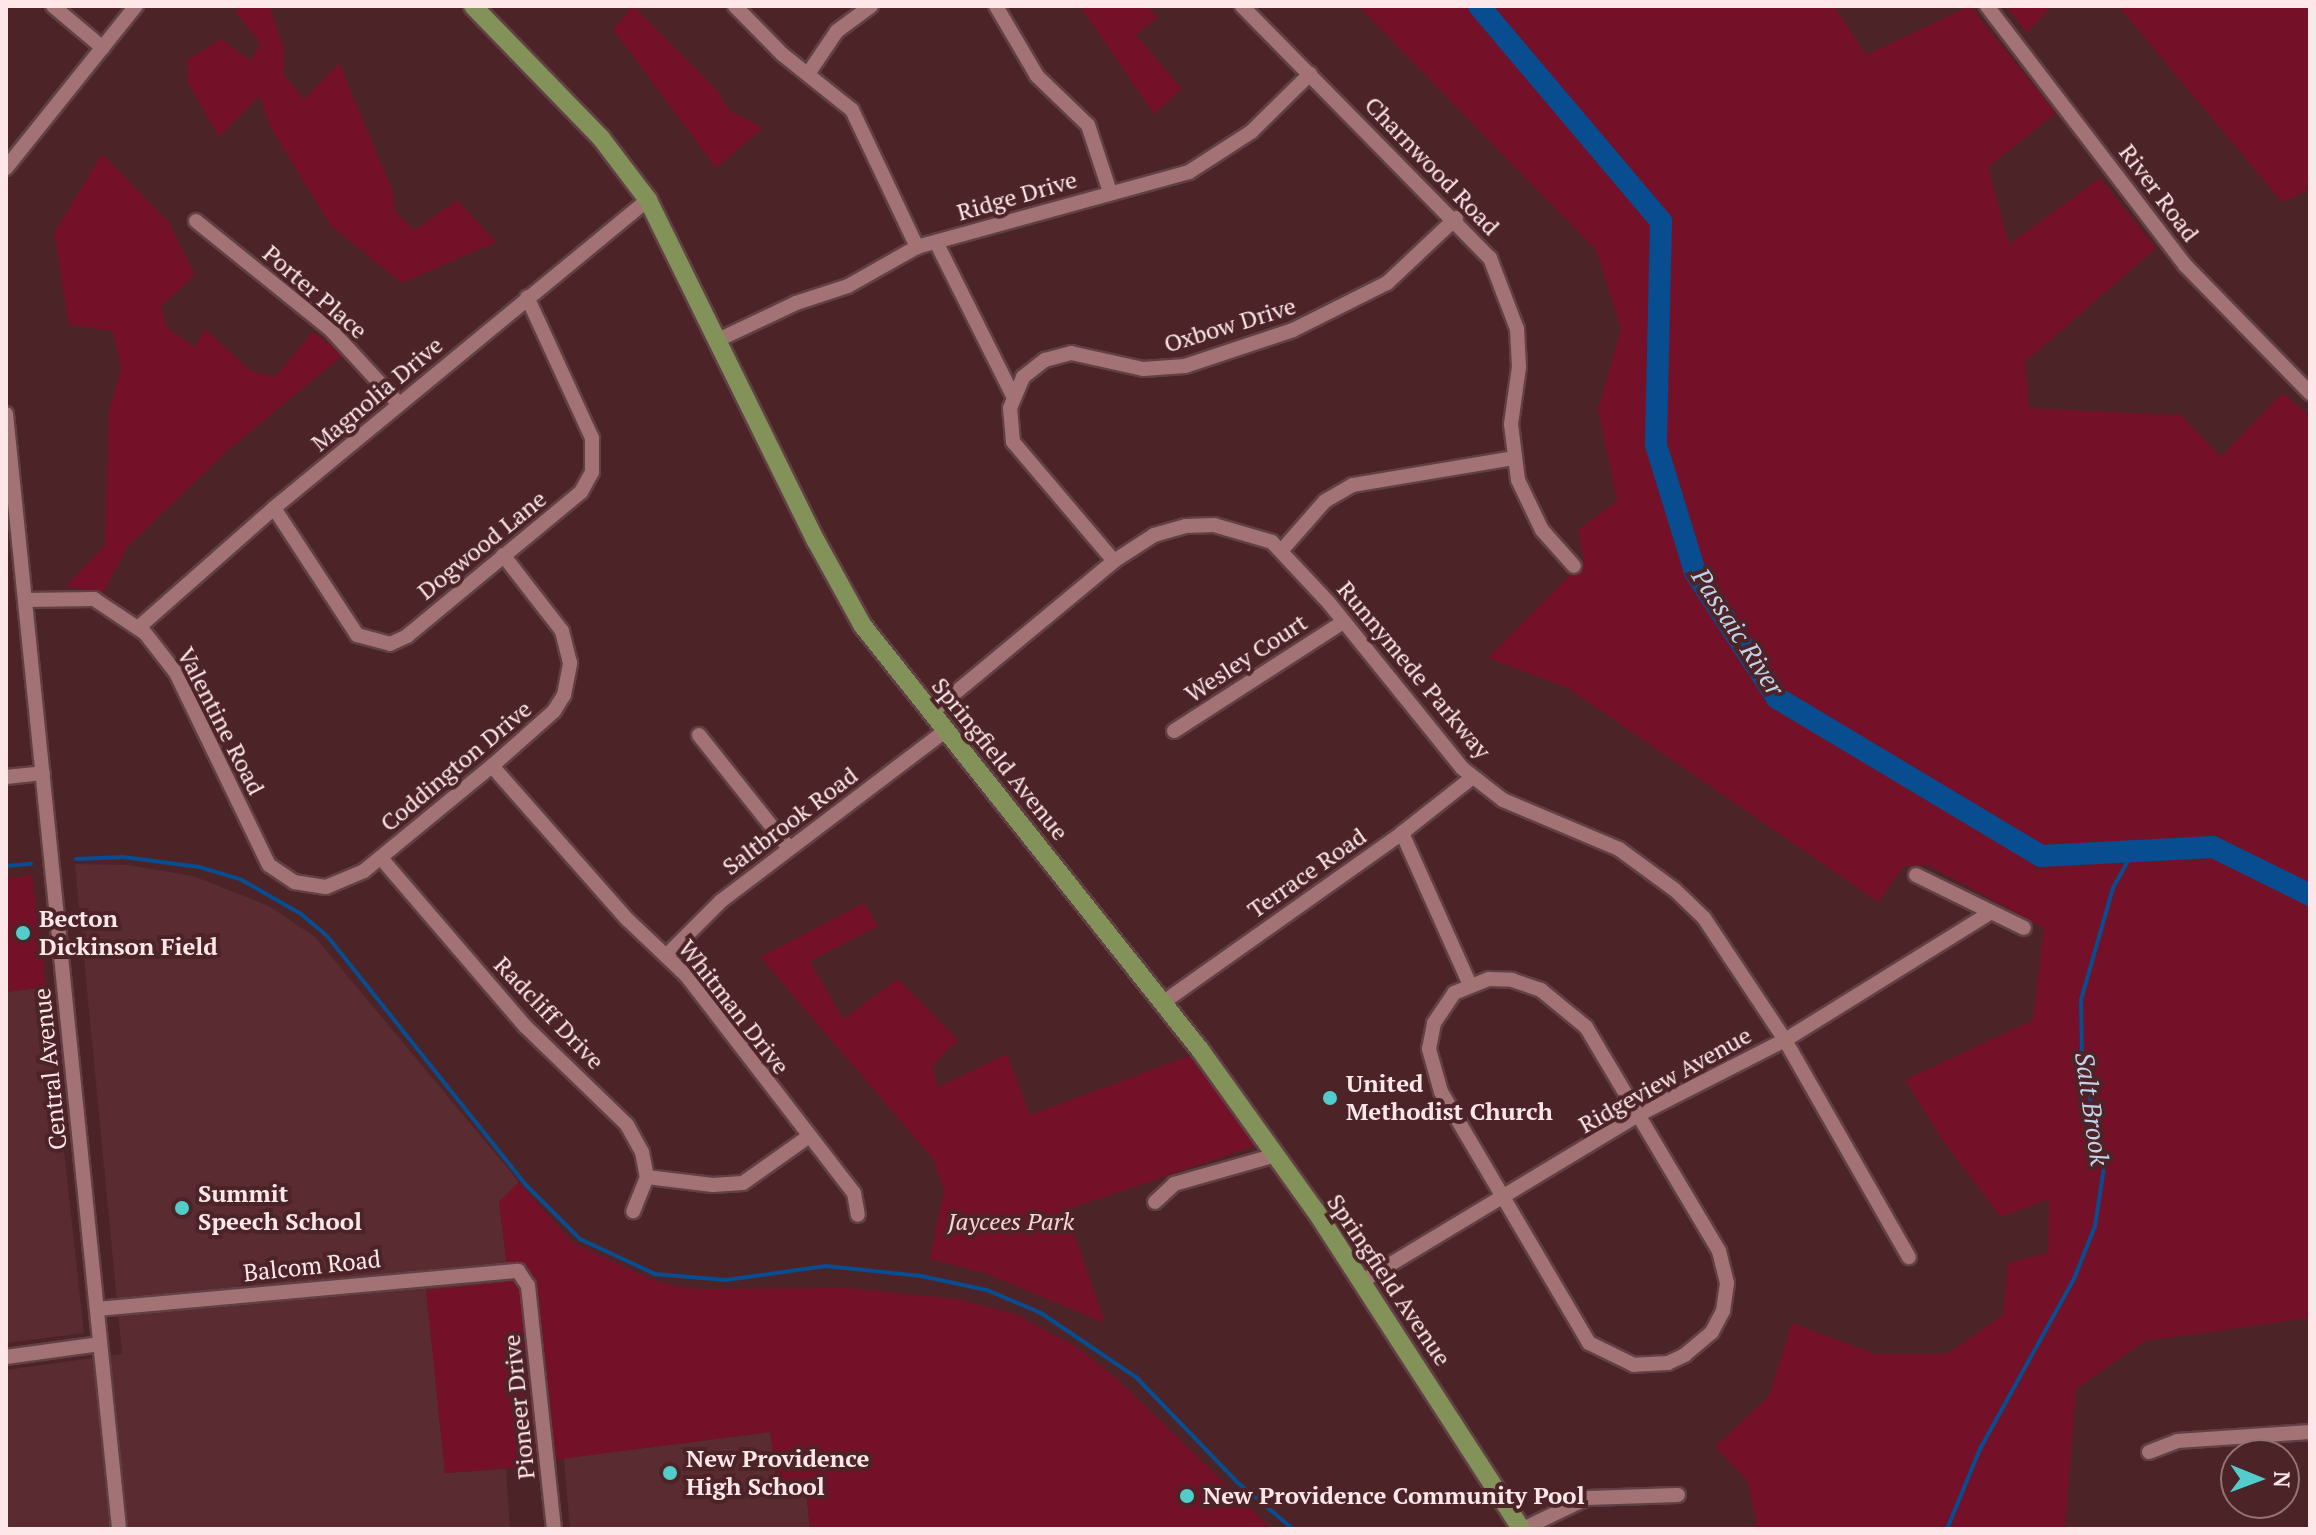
<!DOCTYPE html>
<style>
body{margin:0}
#map{position:relative;width:2316px;height:1535px;overflow:hidden;background:#4c2428;font-family:"PT Serif",serif}
div>[style]{position:absolute}
[style*='--x']{left:calc(var(--x)*1px);top:calc(var(--y)*1px);width:calc(var(--w)*1px);rotate:calc(var(--a)*1deg)}
.built>*{inset:0;background:#5a2b31}
.green>*{inset:0;background:#751029}
.stream>*{height:4px;margin:-2px;padding:0 2px;transform-origin:2px;border-radius:2px;background:#074d90}
.river>*{height:22px;margin:-11px;padding:0 11px;transform-origin:11px;border-radius:11px;background:#074d90}
.roads{filter:drop-shadow(2px 0 #614045) drop-shadow(-2px 0 #614045) drop-shadow(0 2px #614045) drop-shadow(0 -2px #614045)}
.minor>*{height:14px;margin:-7px;padding:0 7px;transform-origin:7px;border-radius:7px;background:#a27275}
.major>*{height:18px;margin:-9px;padding:0 9px;transform-origin:9px;border-radius:9px;background:#839258}
.dots>*{width:22px;height:22px;translate:-50% -50%;box-sizing:border-box;border:4px solid #4c2428;border-radius:50%}
span{translate:-50% -50%;white-space:nowrap;text-align:center;line-height:1.15;-webkit-text-stroke:8px #4c2428;paint-order:stroke}
.street-label{font-size:24px;color:#fde7e8}
.poi-label{font-size:24px;color:#fde7e8;font-weight:700}
.left{translate:0 -50%;text-align:left}
.park-label{font-size:24px;color:#f6d4d6;font-style:italic}
.water-label{font-size:26px;color:#c1d3ea;font-style:italic}
.frame{position:absolute;inset:0;border:8px solid #fde7e8;pointer-events:none}
.north{position:absolute;left:2220px;top:1439px;width:80px;height:80px;box-sizing:border-box;background:#4c2428;border:2px solid #937275;border-radius:50%;rotate:91deg;font-size:22px;font-weight:700;line-height:32px;text-align:center;color:#fde7e8}
.north::after{content:'';display:block;margin:auto;width:28px;height:36px;background:#53cdcb;clip-path:polygon(50% 0,100% 100%,50% 72%,0 100%)}
</style>
<div id="map">
<div class="built">
<i style="clip-path:polygon(75px 864px,128px 865px,193px 876px,269px 906px,315px 937px,519px 1182px,499px 1202px,509px 1283px,427px 1290px,445px 1473px,506px 1469px,510px 1529px,6px 1529px,6px 1370px,122px 1354px)"></i>
<i style="clip-path:polygon(46px 987px,84px 1333px,6px 1343px,6px 992px)"></i>
<i style="clip-path:polygon(771px 1432px,777px 1487px,806px 1489px,810px 1529px,570px 1529px,564px 1458px)"></i>
</div>
<div class="green">
<i style="clip-path:polygon(238px 6px,270px 6px,284px 50px,284px 75px,304px 99px,339px 63px,393px 192px,395px 212px,415px 230px,457px 200px,496px 242px,402px 283px,331px 226px,272px 130px,259px 96px,219px 137px,188px 83px,187px 60px,221px 39px,251px 61px,260px 43px,236px 13px)"></i>
<i style="clip-path:polygon(633px 6px,717px 90px,729px 110px,763px 128px,716px 168px,613px 29px)"></i>
<i style="clip-path:polygon(1080px 6px,1146px 6px,1158px 17px,1136px 35px,1182px 89px,1154px 114px)"></i>
<i style="clip-path:polygon(1358px 6px,1834px 6px,1866px 55px,1970px 6px,2056px 113px,1988px 167px,2009px 244px,2100px 178px,2156px 248px,2025px 362px,2029px 408px,2181px 415px,2221px 457px,2282px 393px,2310px 416px,2310px 1318px,2145px 1341px,2076px 1389px,2065px 1529px,1748px 1529px,1757px 1523px,1747px 1480px,1715px 1447px,1769px 1396px,1792px 1323px,1875px 1354px,1947px 1354px,2003px 1315px,2008px 1263px,2048px 1253px,2049px 1199px,2001px 1217px,1945px 1144px,1905px 1080px,2033px 1020px,2044px 928px,1928px 865px,1904px 866px,1878px 902px,1568px 688px,1488px 658px,1584px 561px,1578px 530px,1617px 501px,1598px 410px,1621px 329px,1596px 250px)"></i>
<i style="clip-path:polygon(2006px 6px,2051px 6px,2027px 33px)"></i>
<i style="clip-path:polygon(2118px 6px,2310px 6px,2310px 189px,2282px 202px)"></i>
<i style="clip-path:polygon(102px 154px,168px 221px,195px 275px,161px 306px,167px 328px,195px 347px,205px 329px,251px 371px,275px 377px,313px 332px,344px 354px,227px 451px,128px 546px,103px 593px,66px 586px,105px 545px,109px 411px,121px 368px,113px 331px,69px 325px,54px 233px)"></i>
<i style="clip-path:polygon(32px 875px,46px 987px,6px 992px,6px 878px)"></i>
<i style="clip-path:polygon(864px 903px,878px 926px,810px 961px,843px 1019px,898px 979px,958px 1040px,932px 1066px,938px 1087px,1007px 1054px,1030px 1115px,1189px 1056px,1257px 1145px,1066px 1210px,1105px 1323px,985px 1273px,930px 1259px,944px 1189px,933px 1159px,760px 957px)"></i>
<i style="clip-path:polygon(519px 1182px,573px 1243px,660px 1283px,697px 1289px,846px 1288px,957px 1299px,1015px 1314px,1078px 1348px,1117px 1379px,1272px 1529px,810px 1529px,806px 1489px,777px 1487px,770px 1432px,560px 1459px,537px 1466px,445px 1473px,426px 1290px,509px 1282px,499px 1202px)"></i>
</div>
<div class="stream">
<i style="--x:76;--y:859;--w:47;--a:-2.4"></i>
<i style="--x:123;--y:857;--w:77;--a:7.5"></i>
<i style="--x:199;--y:867;--w:43;--a:16.3"></i>
<i style="--x:240;--y:879;--w:70;--a:29.8"></i>
<i style="--x:301;--y:914;--w:35;--a:40"></i>
<i style="--x:328;--y:937;--w:316;--a:51.4"></i>
<i style="--x:525;--y:1184;--w:78;--a:45"></i>
<i style="--x:580;--y:1239;--w:83;--a:25"></i>
<i style="--x:655;--y:1274;--w:71;--a:4.8"></i>
<i style="--x:726;--y:1280;--w:101;--a:-8"></i>
<i style="--x:826;--y:1266;--w:96;--a:6"></i>
<i style="--x:921;--y:1276;--w:67;--a:12"></i>
<i style="--x:987;--y:1290;--w:59;--a:23.1"></i>
<i style="--x:1041;--y:1313;--w:115;--a:34"></i>
<i style="--x:1136;--y:1377;--w:146;--a:46.1"></i>
<i style="--x:1237;--y:1482;--w:73;--a:40"></i>
<i style="--x:6;--y:866;--w:25;--a:-5"></i>
<i style="--x:1947;--y:1529;--w:87;--a:-67.6"></i>
<i style="--x:1980;--y:1449;--w:194;--a:-61.1"></i>
<i style="--x:2074;--y:1279;--w:57;--a:-68.4"></i>
<i style="--x:2095;--y:1226;--w:60;--a:-81.3"></i>
<i style="--x:2104;--y:1167;--w:110;--a:-101.5"></i>
<i style="--x:2082;--y:1059;--w:59;--a:-91"></i>
<i style="--x:2081;--y:1000;--w:116;--a:-74.1"></i>
<i style="--x:2113;--y:888;--w:39;--a:-61"></i>
</div>
<div class="river">
<i style="--x:1479;--y:6;--w:282;--a:49.8"></i>
<i style="--x:1661;--y:221;--w:224;--a:91.3"></i>
<i style="--x:1656;--y:445;--w:133;--a:72.9"></i>
<i style="--x:1695;--y:572;--w:150;--a:56.9"></i>
<i style="--x:1777;--y:698;--w:308;--a:30.9"></i>
<i style="--x:2041;--y:856;--w:172;--a:-3"></i>
<i style="--x:2213;--y:847;--w:108;--a:26.3"></i>
</div>
<div class="roads">
<div class="minor">
<i style="--x:53;--y:6;--w:65;--a:40"></i>
<i style="--x:735;--y:6;--w:67;--a:45.6"></i>
<i style="--x:782;--y:54;--w:90;--a:38.7"></i>
<i style="--x:852;--y:110;--w:152;--a:64.6"></i>
<i style="--x:996;--y:6;--w:81;--a:59.6"></i>
<i style="--x:1037;--y:76;--w:71;--a:43.9"></i>
<i style="--x:1088;--y:125;--w:71;--a:71.8"></i>
<i style="--x:1242;--y:6;--w:354;--a:45.5"></i>
<i style="--x:1490;--y:258;--w:76;--a:69.2"></i>
<i style="--x:1517;--y:329;--w:38;--a:87"></i>
<i style="--x:1519;--y:367;--w:58;--a:98"></i>
<i style="--x:1511;--y:424;--w:56;--a:82.9"></i>
<i style="--x:1518;--y:480;--w:55;--a:64.4"></i>
<i style="--x:1542;--y:530;--w:48;--a:48.4"></i>
<i style="--x:1987;--y:6;--w:326;--a:52.6"></i>
<i style="--x:2185;--y:265;--w:179;--a:45.7"></i>
<i style="--x:810;--y:71;--w:48;--a:-56"></i>
<i style="--x:837;--y:31;--w:42;--a:-36.3"></i>
<i style="--x:6;--y:168;--w:208;--a:-51.3"></i>
<i style="--x:196;--y:221;--w:172;--a:38.9"></i>
<i style="--x:330;--y:329;--w:102;--a:47.4"></i>
<i style="--x:936;--y:242;--w:172;--a:63.4"></i>
<i style="--x:720;--y:339;--w:84;--a:-25.3"></i>
<i style="--x:796;--y:303;--w:55;--a:-18.1"></i>
<i style="--x:848;--y:286;--w:79;--a:-29.5"></i>
<i style="--x:917;--y:247;--w:282;--a:-15.4"></i>
<i style="--x:1189;--y:172;--w:74;--a:-32.8"></i>
<i style="--x:1251;--y:132;--w:83;--a:-44.5"></i>
<i style="--x:6;--y:414;--w:1121;--a:84.21"></i>
<i style="--x:274;--y:508;--w:152;--a:56.8"></i>
<i style="--x:357;--y:635;--w:34;--a:15"></i>
<i style="--x:390;--y:644;--w:19;--a:-25"></i>
<i style="--x:407;--y:636;--w:226;--a:-39.6"></i>
<i style="--x:581;--y:492;--w:23;--a:-61"></i>
<i style="--x:592;--y:472;--w:34;--a:-90"></i>
<i style="--x:592;--y:438;--w:155;--a:-114.7"></i>
<i style="--x:1282;--y:550;--w:65;--a:-48.7"></i>
<i style="--x:1325;--y:501;--w:32;--a:-30"></i>
<i style="--x:1353;--y:485;--w:163;--a:-9.5"></i>
<i style="--x:1114;--y:561;--w:156;--a:-130.3"></i>
<i style="--x:1013;--y:442;--w:34;--a:-95"></i>
<i style="--x:1010;--y:408;--w:34;--a:-67"></i>
<i style="--x:1023;--y:377;--w:28;--a:-38"></i>
<i style="--x:1045;--y:360;--w:27;--a:-15"></i>
<i style="--x:1071;--y:353;--w:74;--a:12.5"></i>
<i style="--x:1143;--y:369;--w:42;--a:-4.1"></i>
<i style="--x:1185;--y:366;--w:114;--a:-18.4"></i>
<i style="--x:1293;--y:330;--w:105;--a:-26.6"></i>
<i style="--x:1387;--y:283;--w:95;--a:-43.3"></i>
<i style="--x:25;--y:600;--w:69;--a:-0.8"></i>
<i style="--x:94;--y:599;--w:61;--a:33.7"></i>
<i style="--x:145;--y:633;--w:51;--a:52.2"></i>
<i style="--x:176;--y:673;--w:213;--a:64.2"></i>
<i style="--x:269;--y:865;--w:30;--a:34"></i>
<i style="--x:294;--y:882;--w:32;--a:9"></i>
<i style="--x:326;--y:887;--w:41;--a:-22.8"></i>
<i style="--x:364;--y:871;--w:166;--a:-39.4"></i>
<i style="--x:492;--y:766;--w:83;--a:-41.6"></i>
<i style="--x:554;--y:711;--w:19;--a:-58"></i>
<i style="--x:564;--y:695;--w:33;--a:-79"></i>
<i style="--x:570;--y:663;--w:33;--a:-104"></i>
<i style="--x:562;--y:631;--w:96;--a:-127.8"></i>
<i style="--x:139;--y:627;--w:180;--a:-41.4"></i>
<i style="--x:274;--y:508;--w:484;--a:-39.5"></i>
<i style="--x:931;--y:713;--w:238;--a:-39.7"></i>
<i style="--x:1114;--y:561;--w:48;--a:-33"></i>
<i style="--x:1154;--y:535;--w:33;--a:-16"></i>
<i style="--x:1186;--y:526;--w:28;--a:-2"></i>
<i style="--x:1214;--y:525;--w:60;--a:16.3"></i>
<i style="--x:1272;--y:542;--w:83;--a:46.9"></i>
<i style="--x:1329;--y:603;--w:212;--a:51.1"></i>
<i style="--x:1462;--y:768;--w:52;--a:38"></i>
<i style="--x:1503;--y:800;--w:126;--a:22.9"></i>
<i style="--x:1619;--y:849;--w:69;--a:36.2"></i>
<i style="--x:1675;--y:890;--w:40;--a:44"></i>
<i style="--x:1704;--y:918;--w:146;--a:56.4"></i>
<i style="--x:1785;--y:1040;--w:250;--a:60.3"></i>
<i style="--x:1174;--y:731;--w:201;--a:-32.8"></i>
<i style="--x:699;--y:735;--w:144;--a:51.5"></i>
<i style="--x:492;--y:766;--w:205;--a:48.6"></i>
<i style="--x:628;--y:920;--w:80;--a:43.5"></i>
<i style="--x:686;--y:975;--w:275;--a:52.4"></i>
<i style="--x:854;--y:1193;--w:22;--a:80"></i>
<i style="--x:6;--y:777;--w:37;--a:-6"></i>
<i style="--x:1402;--y:833;--w:167;--a:65.9"></i>
<i style="--x:381;--y:858;--w:221;--a:49.4"></i>
<i style="--x:525;--y:1026;--w:142;--a:44.1"></i>
<i style="--x:627;--y:1125;--w:31;--a:61"></i>
<i style="--x:642;--y:1152;--w:25;--a:79"></i>
<i style="--x:647;--y:1177;--w:37;--a:112"></i>
<i style="--x:1916;--y:875;--w:120;--a:26.1"></i>
<i style="--x:668;--y:954;--w:75;--a:-45"></i>
<i style="--x:721;--y:901;--w:281;--a:-37.2"></i>
<i style="--x:1489;--y:979;--w:23;--a:2"></i>
<i style="--x:1512;--y:980;--w:31;--a:19"></i>
<i style="--x:1541;--y:990;--w:58;--a:39.4"></i>
<i style="--x:1586;--y:1027;--w:261;--a:59.3"></i>
<i style="--x:1719;--y:1251;--w:33;--a:76"></i>
<i style="--x:1727;--y:1283;--w:28;--a:98"></i>
<i style="--x:1723;--y:1311;--w:24;--a:118"></i>
<i style="--x:1712;--y:1332;--w:35;--a:140"></i>
<i style="--x:1685;--y:1355;--w:19;--a:155"></i>
<i style="--x:1668;--y:1363;--w:34;--a:177"></i>
<i style="--x:1634;--y:1365;--w:50;--a:-153.9"></i>
<i style="--x:1589;--y:1343;--w:291;--a:-120.5"></i>
<i style="--x:1441;--y:1092;--w:45;--a:-105.6"></i>
<i style="--x:1429;--y:1049;--w:26;--a:-79"></i>
<i style="--x:1434;--y:1023;--w:36;--a:-56"></i>
<i style="--x:1454;--y:993;--w:38;--a:-22"></i>
<i style="--x:1165;--y:1001;--w:291;--a:-35.3"></i>
<i style="--x:1402;--y:833;--w:90;--a:-38.3"></i>
<i style="--x:647;--y:1177;--w:66;--a:6.9"></i>
<i style="--x:713;--y:1185;--w:30;--a:-4"></i>
<i style="--x:743;--y:1183;--w:80;--a:-35.3"></i>
<i style="--x:1155;--y:1202;--w:26;--a:-43"></i>
<i style="--x:1174;--y:1184;--w:106;--a:-15.9"></i>
<i style="--x:1361;--y:1282;--w:323;--a:-31.1"></i>
<i style="--x:1638;--y:1115;--w:165;--a:-27"></i>
<i style="--x:1785;--y:1040;--w:239;--a:-31.8"></i>
<i style="--x:97;--y:1309;--w:423;--a:-5.2"></i>
<i style="--x:518;--y:1271;--w:18;--a:56"></i>
<i style="--x:528;--y:1286;--w:244;--a:83.9"></i>
<i style="--x:6;--y:1357;--w:95;--a:-7.9"></i>
<i style="--x:2149;--y:1452;--w:30;--a:-21"></i>
<i style="--x:2177;--y:1441;--w:133;--a:-3.9"></i>
<i style="--x:1523;--y:1529;--w:71;--a:-25.8"></i>
<i style="--x:1587;--y:1498;--w:91;--a:-1.9"></i>
</div>
<div class="major">
<i style="--x:473;--y:6;--w:184;--a:45.9"></i>
<i style="--x:601;--y:138;--w:78;--a:52.8"></i>
<i style="--x:648;--y:200;--w:380;--a:63.8"></i>
<i style="--x:816;--y:541;--w:97;--a:61.1"></i>
<i style="--x:863;--y:626;--w:543;--a:51.5"></i>
<i style="--x:1201;--y:1051;--w:196;--a:54.4"></i>
<i style="--x:1315;--y:1210;--w:380;--a:57.1"></i>
</div>
</div>
<div class="dots">
<i style="left:23px;top:933px;background:#53cdcb"></i>
<i style="left:1330px;top:1098px;background:#53cdcb"></i>
<i style="left:182px;top:1208px;background:#53cdcb"></i>
<i style="left:670px;top:1473px;background:#53cdcb"></i>
<i style="left:1187px;top:1496px;background:#53cdcb"></i>
</div>
<div class="street-label">
<span style="left:1432px;top:166px;rotate:46deg">Charnwood Road</span>
<span style="left:2159px;top:193px;rotate:53deg">River Road</span>
<span style="left:1017px;top:196px;rotate:-16deg">Ridge Drive</span>
<span style="left:315px;top:292px;rotate:41deg">Porter Place</span>
<span style="left:1230px;top:325px;rotate:-17deg">Oxbow Drive</span>
<span style="left:377px;top:394px;rotate:-40deg">Magnolia Drive</span>
<span style="left:482px;top:545px;rotate:-39deg">Dogwood Lane</span>
<span style="left:1246px;top:658px;rotate:-33deg">Wesley Court</span>
<span style="left:1414px;top:670px;rotate:50deg">Runnymede Parkway</span>
<span style="left:221px;top:721px;rotate:63deg">Valentine Road</span>
<span style="left:1000px;top:759px;rotate:51deg">Springfield Avenue</span>
<span style="left:456px;top:766px;rotate:-40deg">Coddington Drive</span>
<span style="left:790px;top:821px;rotate:-37deg">Saltbrook Road</span>
<span style="left:1307px;top:873px;rotate:-35deg">Terrace Road</span>
<span style="left:734px;top:1007px;rotate:52deg">Whitman Drive</span>
<span style="left:549px;top:1013px;rotate:46deg">Radcliff Drive</span>
<span style="left:50px;top:1069px;rotate:-96deg">Central Avenue</span>
<span style="left:1665px;top:1080px;rotate:-29deg">Ridgeview Avenue</span>
<span style="left:312px;top:1266px;rotate:-6deg">Balcom Road</span>
<span style="left:1389px;top:1280px;rotate:56deg">Springfield Avenue</span>
<span style="left:519px;top:1407px;rotate:-96deg">Pioneer Drive</span>
</div>
<div class="poi-label">
<span class="left" style="left:39px;top:933px">Becton<br>Dickinson Field</span>
<span class="left" style="left:1346px;top:1098px">United<br>Methodist Church</span>
<span class="left" style="left:198px;top:1208px">Summit<br>Speech School</span>
<span class="left" style="left:686px;top:1473px">New Providence<br>High School</span>
<span class="left" style="left:1203px;top:1496px">New Providence Community Pool</span>
</div>
<div class="park-label">
<span style="left:1011px;top:1222px">Jaycees Park</span>
</div>
<div class="water-label">
<span style="left:1738px;top:632px;rotate:57deg">Passaic River</span>
<span style="left:2092px;top:1109px;rotate:82deg">Salt Brook</span>
</div>
<div class="frame"></div>
<div class="north">N</div>
</div>
